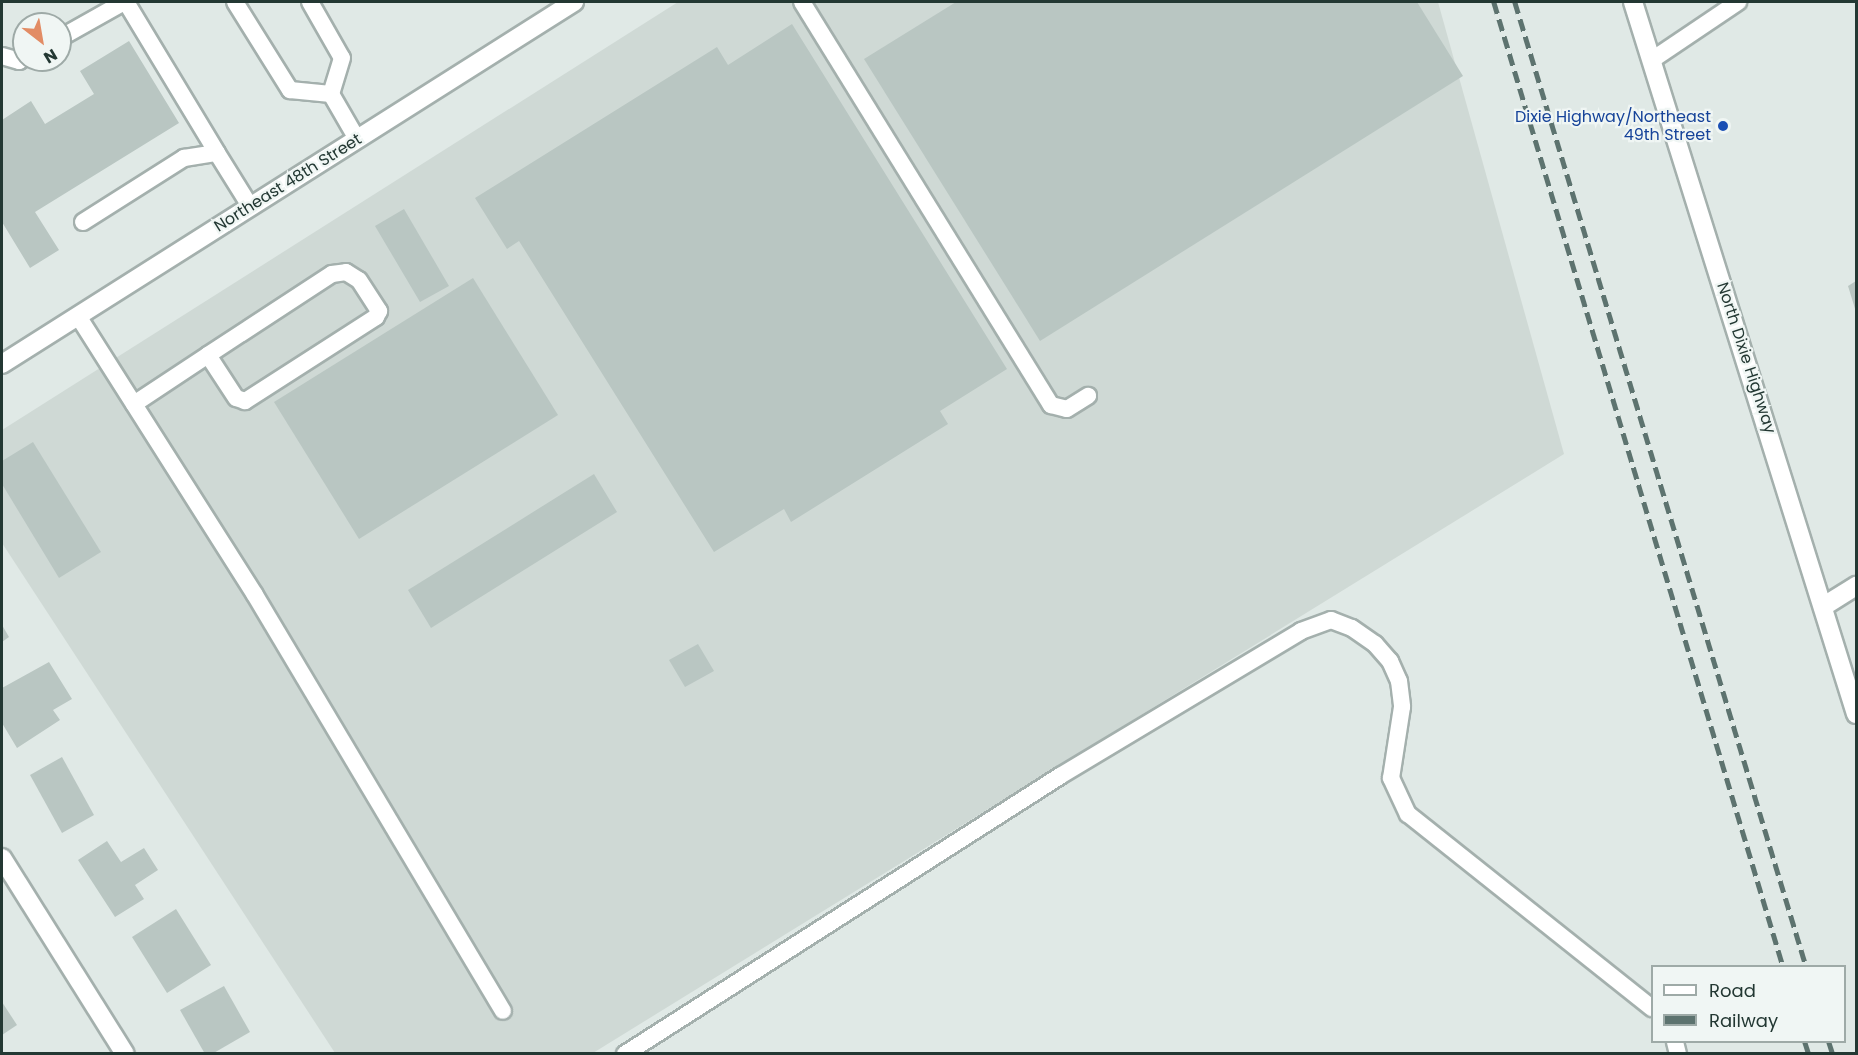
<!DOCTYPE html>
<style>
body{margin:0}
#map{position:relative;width:1858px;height:1055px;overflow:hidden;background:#e0e9e6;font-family:Poppins,sans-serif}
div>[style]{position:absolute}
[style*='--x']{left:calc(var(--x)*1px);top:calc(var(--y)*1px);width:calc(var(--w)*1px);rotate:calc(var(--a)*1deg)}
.built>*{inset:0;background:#cfd9d5}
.building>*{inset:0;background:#b9c6c2}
.roads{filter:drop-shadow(2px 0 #a4b0ad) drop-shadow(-2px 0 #a4b0ad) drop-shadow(0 2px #a4b0ad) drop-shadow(0 -2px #a4b0ad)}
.service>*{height:16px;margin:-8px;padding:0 8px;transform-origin:8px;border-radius:8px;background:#fff}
.minor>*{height:18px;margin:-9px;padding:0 9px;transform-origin:9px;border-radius:9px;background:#fff}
.tertiary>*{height:18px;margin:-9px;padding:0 9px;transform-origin:9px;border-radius:9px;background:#fff}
.secondary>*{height:18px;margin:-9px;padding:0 9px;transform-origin:9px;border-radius:9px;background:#fff}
.rail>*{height:4.5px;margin-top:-2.25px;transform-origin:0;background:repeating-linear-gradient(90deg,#5d736f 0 12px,transparent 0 18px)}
.dots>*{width:16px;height:16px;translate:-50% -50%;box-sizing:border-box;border:3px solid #f0f6f4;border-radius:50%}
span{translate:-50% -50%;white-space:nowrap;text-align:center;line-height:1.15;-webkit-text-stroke:4.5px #f0f6f4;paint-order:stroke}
.transit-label{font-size:16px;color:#164399}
.right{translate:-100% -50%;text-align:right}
.street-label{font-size:16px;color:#233833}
.frame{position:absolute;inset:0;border:3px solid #233833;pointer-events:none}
.legend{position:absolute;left:1651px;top:965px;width:195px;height:78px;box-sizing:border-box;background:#f0f6f4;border:2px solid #9eaaa7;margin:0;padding:8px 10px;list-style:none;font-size:18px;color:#233833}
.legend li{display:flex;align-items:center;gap:12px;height:30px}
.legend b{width:30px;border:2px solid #9eaaa7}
.north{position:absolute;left:12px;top:12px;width:60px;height:60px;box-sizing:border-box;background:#f0f6f4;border:2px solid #9eaaa7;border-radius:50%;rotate:149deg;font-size:16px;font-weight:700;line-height:24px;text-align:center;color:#233833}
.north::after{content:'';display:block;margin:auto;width:21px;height:27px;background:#e28c65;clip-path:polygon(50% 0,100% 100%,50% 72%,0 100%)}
</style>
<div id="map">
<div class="built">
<i style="clip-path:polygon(678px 2px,1438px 2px,1564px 454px,593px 1053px,335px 1053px,2px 543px,2px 430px)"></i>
</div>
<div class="building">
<i style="clip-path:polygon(956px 2px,1417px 2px,1463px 76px,1040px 341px,864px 59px)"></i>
<i style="clip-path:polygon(792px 24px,1007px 369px,940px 411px,948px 424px,791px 522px,784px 509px,714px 552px,519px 241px,507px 249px,475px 198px,717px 47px,728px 65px)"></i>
<i style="clip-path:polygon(129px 41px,179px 123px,35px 212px,59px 250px,30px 268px,2px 222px,2px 120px,31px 101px,45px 124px,94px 94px,80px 71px)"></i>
<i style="clip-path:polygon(404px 209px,449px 286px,420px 302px,375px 226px)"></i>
<i style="clip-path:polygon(473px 278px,558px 415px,359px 539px,274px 402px)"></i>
<i style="clip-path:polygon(1856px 281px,1856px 312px,1848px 286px)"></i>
<i style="clip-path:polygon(33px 442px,101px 552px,59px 578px,2px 484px,2px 461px)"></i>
<i style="clip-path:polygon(594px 474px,617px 512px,431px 628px,408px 590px)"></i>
<i style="clip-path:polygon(2px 625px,9px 637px,2px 642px)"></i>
<i style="clip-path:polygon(698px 644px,714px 671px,685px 687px,669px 660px)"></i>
<i style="clip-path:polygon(49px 662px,72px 699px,53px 710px,60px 720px,17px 748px,2px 723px,2px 688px)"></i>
<i style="clip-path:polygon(62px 757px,94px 815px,62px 833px,30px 775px)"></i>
<i style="clip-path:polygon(107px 841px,121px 862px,144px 848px,158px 870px,135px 885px,144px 899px,115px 917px,78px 860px)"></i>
<i style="clip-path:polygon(176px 909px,211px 965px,167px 993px,132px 937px)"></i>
<i style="clip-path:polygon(224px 986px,250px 1032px,212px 1054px,205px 1054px,180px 1010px)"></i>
<i style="clip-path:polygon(2px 1002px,17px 1025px,2px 1035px)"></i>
</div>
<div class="roads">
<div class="service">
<i style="--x:126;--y:2;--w:176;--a:58.9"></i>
<i style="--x:235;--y:2;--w:104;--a:58"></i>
<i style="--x:290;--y:90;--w:41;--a:5.6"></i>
<i style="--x:310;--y:2;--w:64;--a:60.3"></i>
<i style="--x:342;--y:58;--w:38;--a:107"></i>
<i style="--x:331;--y:94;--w:52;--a:60"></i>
<i style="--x:802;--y:2;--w:474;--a:58.3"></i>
<i style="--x:1051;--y:405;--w:16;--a:14"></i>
<i style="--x:1067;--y:409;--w:25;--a:-32"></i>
<i style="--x:60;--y:38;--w:73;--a:-29.4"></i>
<i style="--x:2;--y:56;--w:18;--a:16"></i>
<i style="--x:19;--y:61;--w:6;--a:-31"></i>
<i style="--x:1652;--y:60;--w:104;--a:-34"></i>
<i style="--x:83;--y:222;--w:120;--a:-32.4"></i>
<i style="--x:184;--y:158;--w:33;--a:-9"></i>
<i style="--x:217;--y:153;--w:62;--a:58.1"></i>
<i style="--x:78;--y:316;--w:330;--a:57.6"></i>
<i style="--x:255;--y:595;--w:484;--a:59.2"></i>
<i style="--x:134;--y:404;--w:89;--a:-33.5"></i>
<i style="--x:208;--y:355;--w:148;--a:-33.2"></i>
<i style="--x:332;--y:274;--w:14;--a:-8"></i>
<i style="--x:346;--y:272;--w:15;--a:32"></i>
<i style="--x:359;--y:280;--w:37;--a:57"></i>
<i style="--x:379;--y:311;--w:7;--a:117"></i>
<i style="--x:376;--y:317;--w:156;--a:147.3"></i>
<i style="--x:245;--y:401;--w:9;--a:-162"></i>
<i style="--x:236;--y:398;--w:51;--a:-123.1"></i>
<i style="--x:1675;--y:1042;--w:12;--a:76"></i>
<i style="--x:625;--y:1054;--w:516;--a:-32.58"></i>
<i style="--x:1060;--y:776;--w:281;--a:-31"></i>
<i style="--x:1301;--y:631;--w:32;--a:-20"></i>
<i style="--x:1331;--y:620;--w:22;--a:21"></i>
<i style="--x:1352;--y:628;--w:28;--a:35"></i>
<i style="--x:1375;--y:644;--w:23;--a:49"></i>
<i style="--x:1390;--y:661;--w:22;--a:66"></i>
<i style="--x:1399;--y:681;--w:26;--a:83"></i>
<i style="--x:1402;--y:707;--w:72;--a:98.8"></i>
<i style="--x:1391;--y:778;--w:40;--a:65"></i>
<i style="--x:1408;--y:814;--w:312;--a:38.5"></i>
</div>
<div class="minor">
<i style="--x:1824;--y:606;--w:38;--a:-32"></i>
<i style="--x:2;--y:858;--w:231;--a:57.9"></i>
</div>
<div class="tertiary">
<i style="--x:2;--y:364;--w:677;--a:-32.33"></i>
</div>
<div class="secondary">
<i style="--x:1633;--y:2;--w:746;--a:72.61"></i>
</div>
</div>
<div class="rail">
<i style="--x:1494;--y:2;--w:1006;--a:73.31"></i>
<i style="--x:1515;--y:2;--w:1007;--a:73.2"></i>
<i style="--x:1805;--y:1042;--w:13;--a:72"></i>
<i style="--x:1829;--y:1042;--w:13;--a:72"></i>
</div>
<div class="dots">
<i style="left:1723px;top:126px;background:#1a4fb4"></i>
</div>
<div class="transit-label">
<span class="right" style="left:1711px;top:126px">Dixie Highway/Northeast<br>49th Street</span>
</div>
<div class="street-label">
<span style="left:288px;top:183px;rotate:-32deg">Northeast 48th Street</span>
<span style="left:1746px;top:358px;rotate:72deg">North Dixie Highway</span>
</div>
<div class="frame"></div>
<ul class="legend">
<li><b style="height:8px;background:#fff"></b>Road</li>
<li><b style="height:8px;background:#5d736f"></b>Railway</li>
</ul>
<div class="north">N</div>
</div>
